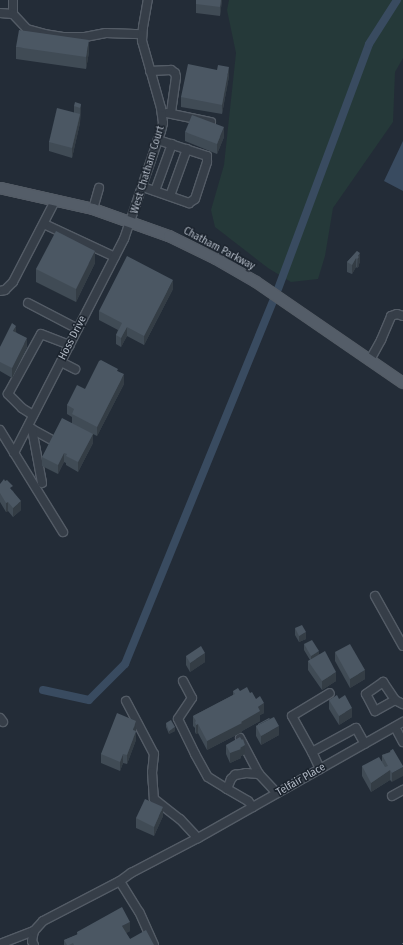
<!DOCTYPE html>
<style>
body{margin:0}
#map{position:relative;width:403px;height:945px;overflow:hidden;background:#232c37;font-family:"Fira Sans Condensed",sans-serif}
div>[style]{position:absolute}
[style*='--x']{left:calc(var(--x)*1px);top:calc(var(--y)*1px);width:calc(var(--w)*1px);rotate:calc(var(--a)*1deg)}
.green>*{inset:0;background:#253939}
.water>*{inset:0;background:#394b60}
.canal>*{height:8px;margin:-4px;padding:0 4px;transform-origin:4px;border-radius:4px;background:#394b60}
.roads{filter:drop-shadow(1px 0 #545c66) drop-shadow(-1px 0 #545c66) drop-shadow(0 1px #545c66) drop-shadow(0 -1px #545c66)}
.minor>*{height:8px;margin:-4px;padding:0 4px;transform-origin:4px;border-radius:4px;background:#363e48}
.major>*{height:10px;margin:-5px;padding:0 5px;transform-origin:5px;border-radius:5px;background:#545d68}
.rail>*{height:3.5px;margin-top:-1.75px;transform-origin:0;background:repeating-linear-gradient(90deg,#1b232d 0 6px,#58636f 0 12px);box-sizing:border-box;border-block:1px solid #58636f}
.wall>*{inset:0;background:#404b55}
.shaded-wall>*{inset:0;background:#343d45}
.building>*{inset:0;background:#4b5763}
span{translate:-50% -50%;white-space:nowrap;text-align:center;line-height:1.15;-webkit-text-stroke:3px #1b232d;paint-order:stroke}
.street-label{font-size:11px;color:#b1b9c4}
</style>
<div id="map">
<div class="green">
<i style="clip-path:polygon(229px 0,403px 0,403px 58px,395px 72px,393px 122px,333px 208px,325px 256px,318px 279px,291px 282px,268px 268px,215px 227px,211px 210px,224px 165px,236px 53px,227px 10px)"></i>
</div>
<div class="water">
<i style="clip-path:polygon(403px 141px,403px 191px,384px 181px)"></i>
</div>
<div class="canal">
<i style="--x:278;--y:289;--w:261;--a:-69.6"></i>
<i style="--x:369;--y:44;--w:52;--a:-57.5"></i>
<i style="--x:43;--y:690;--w:47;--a:12.3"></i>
<i style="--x:89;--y:700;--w:51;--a:-45"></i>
<i style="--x:125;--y:664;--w:392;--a:-67.8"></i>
</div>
<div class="roads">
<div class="minor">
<i style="--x:0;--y:13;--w:13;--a:4"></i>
<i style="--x:13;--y:14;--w:14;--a:-90"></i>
<i style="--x:13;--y:14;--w:21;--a:47"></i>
<i style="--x:27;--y:29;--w:18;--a:16"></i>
<i style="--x:44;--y:34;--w:19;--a:9"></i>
<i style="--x:63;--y:37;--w:22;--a:0"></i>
<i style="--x:85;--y:37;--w:21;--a:-11"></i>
<i style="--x:106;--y:33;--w:36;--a:2"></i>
<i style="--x:150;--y:71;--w:21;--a:-3"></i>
<i style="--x:171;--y:70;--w:5;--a:37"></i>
<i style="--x:175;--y:73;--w:4;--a:76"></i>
<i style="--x:176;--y:77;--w:36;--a:98"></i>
<i style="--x:167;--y:113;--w:45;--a:11.6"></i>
<i style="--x:143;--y:187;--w:49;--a:19.2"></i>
<i style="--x:189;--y:203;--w:7;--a:-34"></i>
<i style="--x:195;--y:199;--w:39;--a:-72"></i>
<i style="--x:207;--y:162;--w:6;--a:-90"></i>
<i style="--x:207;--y:156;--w:52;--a:-161.9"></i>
<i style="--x:155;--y:191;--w:50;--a:-70.1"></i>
<i style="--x:170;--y:196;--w:50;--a:-70.1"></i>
<i style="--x:93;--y:209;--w:22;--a:-74"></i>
<i style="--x:44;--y:224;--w:78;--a:24.9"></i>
<i style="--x:0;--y:291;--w:5;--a:-11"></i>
<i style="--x:5;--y:290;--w:11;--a:-45"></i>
<i style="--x:13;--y:282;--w:91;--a:-62.6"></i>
<i style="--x:28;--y:303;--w:56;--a:27.5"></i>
<i style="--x:370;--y:360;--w:23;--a:-61"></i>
<i style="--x:381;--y:340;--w:26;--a:-67"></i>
<i style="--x:391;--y:316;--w:6;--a:-18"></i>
<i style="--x:397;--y:314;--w:6;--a:18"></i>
<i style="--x:61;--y:362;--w:16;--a:27"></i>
<i style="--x:33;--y:415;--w:13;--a:-148"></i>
<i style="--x:22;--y:408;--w:20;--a:-135"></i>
<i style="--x:8;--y:394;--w:68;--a:-61.2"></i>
<i style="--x:41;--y:334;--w:31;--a:21"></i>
<i style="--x:30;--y:428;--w:25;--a:29"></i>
<i style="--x:32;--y:429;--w:55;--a:79.5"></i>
<i style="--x:0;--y:430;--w:120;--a:58.3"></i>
<i style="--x:14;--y:453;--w:241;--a:-62.8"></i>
<i style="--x:124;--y:239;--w:114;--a:-71.1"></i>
<i style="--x:161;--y:131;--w:8;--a:-76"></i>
<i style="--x:163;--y:123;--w:15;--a:-98"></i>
<i style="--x:161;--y:108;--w:70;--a:-105.8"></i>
<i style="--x:142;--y:41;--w:14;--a:-86"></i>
<i style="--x:143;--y:27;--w:27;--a:-80"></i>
<i style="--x:375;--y:596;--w:57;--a:60.8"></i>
<i style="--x:183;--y:681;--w:19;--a:62"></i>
<i style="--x:192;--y:698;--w:25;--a:124"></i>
<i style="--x:178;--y:719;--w:39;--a:64"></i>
<i style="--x:195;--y:754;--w:26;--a:61"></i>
<i style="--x:208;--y:777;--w:22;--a:32"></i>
<i style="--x:395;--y:700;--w:23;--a:151"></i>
<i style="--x:375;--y:711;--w:19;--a:-118"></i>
<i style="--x:366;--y:694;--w:21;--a:-35"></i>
<i style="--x:383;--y:682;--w:22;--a:56"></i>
<i style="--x:395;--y:700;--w:9;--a:27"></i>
<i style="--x:126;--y:701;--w:60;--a:62.2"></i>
<i style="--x:154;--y:754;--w:18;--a:96"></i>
<i style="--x:152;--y:772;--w:27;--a:86"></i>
<i style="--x:154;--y:799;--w:33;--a:38"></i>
<i style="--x:180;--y:819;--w:26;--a:47"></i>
<i style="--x:0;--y:718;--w:5;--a:53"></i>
<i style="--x:395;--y:727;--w:17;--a:62"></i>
<i style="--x:240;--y:738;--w:41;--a:62.2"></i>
<i style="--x:312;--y:752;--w:41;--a:-119.1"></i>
<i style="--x:292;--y:716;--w:44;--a:-31.2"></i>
<i style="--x:320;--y:769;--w:19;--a:-115"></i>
<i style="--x:312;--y:752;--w:50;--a:-28.6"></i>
<i style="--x:356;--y:728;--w:18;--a:61"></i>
<i style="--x:392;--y:796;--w:13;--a:-29"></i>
<i style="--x:253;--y:807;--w:8;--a:-130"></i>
<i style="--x:248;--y:801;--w:24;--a:-150"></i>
<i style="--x:227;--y:789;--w:11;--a:-68"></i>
<i style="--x:231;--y:779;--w:6;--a:-45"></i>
<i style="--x:235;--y:775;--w:11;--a:-10"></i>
<i style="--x:246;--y:773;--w:13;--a:4"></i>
<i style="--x:259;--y:774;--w:26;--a:47"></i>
<i style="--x:0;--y:944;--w:36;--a:-21"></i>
<i style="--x:34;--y:945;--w:4;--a:-117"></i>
<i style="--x:32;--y:941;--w:10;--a:-79"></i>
<i style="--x:34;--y:931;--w:13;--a:-48"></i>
<i style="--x:43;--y:921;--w:87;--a:-27.5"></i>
<i style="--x:154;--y:945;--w:36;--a:-114"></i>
<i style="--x:139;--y:912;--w:36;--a:-122"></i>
<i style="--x:120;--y:881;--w:14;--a:-36"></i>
<i style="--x:131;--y:873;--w:76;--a:-27.6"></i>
<i style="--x:198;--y:838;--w:236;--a:-29.5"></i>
</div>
<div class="major">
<i style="--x:0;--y:188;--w:95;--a:12.7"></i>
<i style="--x:93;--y:209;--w:81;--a:19.6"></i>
<i style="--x:169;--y:236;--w:52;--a:26.1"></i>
<i style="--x:216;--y:259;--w:46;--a:29.9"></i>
<i style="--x:256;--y:282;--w:178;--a:34.5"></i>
</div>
</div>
<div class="rail">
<i style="--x:402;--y:945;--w:1;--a:0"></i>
</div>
<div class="wall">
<i style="clip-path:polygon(222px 0,220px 16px,196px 13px,196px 4px)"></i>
<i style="clip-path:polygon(16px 47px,89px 52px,86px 69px,16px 59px)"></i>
<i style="clip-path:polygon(217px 70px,229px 76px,222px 114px,181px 107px,181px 97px)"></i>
<i style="clip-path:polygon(81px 104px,80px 123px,72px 158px,49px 151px,49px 142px,74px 113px,74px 106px)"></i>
<i style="clip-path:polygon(185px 132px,224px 137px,217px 154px,185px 141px)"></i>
<i style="clip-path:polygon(357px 251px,360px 262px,359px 264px,359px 266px,357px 268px,356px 267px,352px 274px,347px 272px,347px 262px)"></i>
<i style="clip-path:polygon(95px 263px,76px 302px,36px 282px,36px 269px)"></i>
<i style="clip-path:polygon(173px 289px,144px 345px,127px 336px,121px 347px,116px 344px,116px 335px,118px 330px,99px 320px,99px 311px)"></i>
<i style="clip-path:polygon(16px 332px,27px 347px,12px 378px,0 371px,0 347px)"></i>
<i style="clip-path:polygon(118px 371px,124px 384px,97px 436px,93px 434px,93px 443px,78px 472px,66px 465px,66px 463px,64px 462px,58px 474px,42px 466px,42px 457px,72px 423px,72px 417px,67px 414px,67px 405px,85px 389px)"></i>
<i style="clip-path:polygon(0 484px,13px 491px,21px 510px,13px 517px,8px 511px,6px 512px,0 502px)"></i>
<i style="clip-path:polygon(295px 628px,306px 639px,299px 642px,295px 635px)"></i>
<i style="clip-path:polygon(304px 644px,319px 654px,336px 681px,322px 690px,308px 670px,308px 661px,310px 660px,304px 650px)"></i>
<i style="clip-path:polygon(335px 652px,365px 679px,350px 688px,335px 661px)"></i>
<i style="clip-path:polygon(186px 656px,205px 662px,190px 672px,186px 665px)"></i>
<i style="clip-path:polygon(233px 691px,240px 691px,264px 713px,260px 715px,260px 721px,242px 731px,242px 732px,207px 750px,198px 733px,196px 734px,195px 732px,195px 728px,193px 726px,193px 716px,233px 695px)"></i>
<i style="clip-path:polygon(329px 700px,352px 717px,339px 725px,329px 709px)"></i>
<i style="clip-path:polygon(166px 723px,175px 731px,169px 734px,166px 727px)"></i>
<i style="clip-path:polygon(258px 724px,279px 735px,261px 745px,256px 736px,256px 726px,258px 725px)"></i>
<i style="clip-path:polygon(136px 730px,136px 740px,127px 764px,123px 763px,120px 771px,101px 763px,101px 754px)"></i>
<i style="clip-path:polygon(226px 745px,245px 754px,241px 756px,241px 758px,230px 763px,226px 754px)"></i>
<i style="clip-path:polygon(393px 749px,392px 782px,390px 780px,371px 792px,362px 776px,362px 766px,382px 761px,382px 755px,390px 752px,390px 751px)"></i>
<i style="clip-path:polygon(163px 816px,154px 836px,136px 828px,136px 818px)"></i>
<i style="clip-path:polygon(130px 931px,126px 933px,130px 939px,154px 945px,64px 945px,64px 940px,77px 935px,77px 932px)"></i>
</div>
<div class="shaded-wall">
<i style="clip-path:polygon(221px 0,222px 0,220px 16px,220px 7px)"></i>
<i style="clip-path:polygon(89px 40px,89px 52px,86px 69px,86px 57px)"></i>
<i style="clip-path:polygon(229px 67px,229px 76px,222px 114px,222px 105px)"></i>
<i style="clip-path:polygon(81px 104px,80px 123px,72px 158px,72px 148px,80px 115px,80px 108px)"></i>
<i style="clip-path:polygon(224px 127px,224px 137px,217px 154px,217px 144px)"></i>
<i style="clip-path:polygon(95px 251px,95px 263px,76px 302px,76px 289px)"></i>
<i style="clip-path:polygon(360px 253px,360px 262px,359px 264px,359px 266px,357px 268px,358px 256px)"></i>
<i style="clip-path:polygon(356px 258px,356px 267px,352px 274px,352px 265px)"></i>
<i style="clip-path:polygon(173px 280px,173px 289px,144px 345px,144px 336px)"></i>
<i style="clip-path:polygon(16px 326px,16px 335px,13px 331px)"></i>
<i style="clip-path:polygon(127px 327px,127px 336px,121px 347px,121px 338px)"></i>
<i style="clip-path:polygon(27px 338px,27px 347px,12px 378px,12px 368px)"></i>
<i style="clip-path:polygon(124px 374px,124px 384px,97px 436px,97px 427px)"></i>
<i style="clip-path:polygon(93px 434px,93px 443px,78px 472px,78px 462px)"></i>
<i style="clip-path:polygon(64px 453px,64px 462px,58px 474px,58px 465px)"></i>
<i style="clip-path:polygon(21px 501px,21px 510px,13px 517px,13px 508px)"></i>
<i style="clip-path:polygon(8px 502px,8px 511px,6px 512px,6px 503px)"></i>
<i style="clip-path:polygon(306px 632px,306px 639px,299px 642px,299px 636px)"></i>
<i style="clip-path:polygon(319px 651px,319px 657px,311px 662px,311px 656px)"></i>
<i style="clip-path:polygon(205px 653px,205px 662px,190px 672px,190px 663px)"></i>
<i style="clip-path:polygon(365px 670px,365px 679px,350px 688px,350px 679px)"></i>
<i style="clip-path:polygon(336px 672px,336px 681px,322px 690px,322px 681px)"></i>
<i style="clip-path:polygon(264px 703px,264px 713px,260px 715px,260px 721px,242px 731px,242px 732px,207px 750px,207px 741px,241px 722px,258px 707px)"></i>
<i style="clip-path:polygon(352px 708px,352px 717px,339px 725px,339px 716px)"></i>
<i style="clip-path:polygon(136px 721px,136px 730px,133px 739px,133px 730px)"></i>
<i style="clip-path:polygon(198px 724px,198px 733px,196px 734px,196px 725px)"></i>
<i style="clip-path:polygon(279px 726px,279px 735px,261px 745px,261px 736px)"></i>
<i style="clip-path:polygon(175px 727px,175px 731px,169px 734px,169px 731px)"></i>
<i style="clip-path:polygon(136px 731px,136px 740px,127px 764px,127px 755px)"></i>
<i style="clip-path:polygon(245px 745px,245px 754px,241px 756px,241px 758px,230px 763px,230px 753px)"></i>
<i style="clip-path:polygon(123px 754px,123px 763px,120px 771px,120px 762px)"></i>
<i style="clip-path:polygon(403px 767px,403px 776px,392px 782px,392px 773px)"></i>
<i style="clip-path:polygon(390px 770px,390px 780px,371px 792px,371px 783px)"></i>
<i style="clip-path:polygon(163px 807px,163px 816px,154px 836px,154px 827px)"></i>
<i style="clip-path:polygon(130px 922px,130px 931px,122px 935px,122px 926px)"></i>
</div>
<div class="building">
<i style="clip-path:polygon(196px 0,221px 0,220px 7px,196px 4px)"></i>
<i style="clip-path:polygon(19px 30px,89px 40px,86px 57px,16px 47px)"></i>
<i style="clip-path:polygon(188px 64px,217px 70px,218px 65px,229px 67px,222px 105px,181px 97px)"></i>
<i style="clip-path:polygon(75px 102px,81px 104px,80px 108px,74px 106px)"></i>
<i style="clip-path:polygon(57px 108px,80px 114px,72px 148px,49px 142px)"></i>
<i style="clip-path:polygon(192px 115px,224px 127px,217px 144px,185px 132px)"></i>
<i style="clip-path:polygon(56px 231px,95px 251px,76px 289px,36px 269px)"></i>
<i style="clip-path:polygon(357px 251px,360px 253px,358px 256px,359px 257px,357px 259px,356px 258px,352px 265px,347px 262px)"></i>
<i style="clip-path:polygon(127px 256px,173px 280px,144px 336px,127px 327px,121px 338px,116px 335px,122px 323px,99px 311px)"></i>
<i style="clip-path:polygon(12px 323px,16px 326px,13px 331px,27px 338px,12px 368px,0 362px,0 347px)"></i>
<i style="clip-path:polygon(101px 360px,118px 369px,117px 371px,124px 374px,97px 427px,72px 414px,74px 409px,67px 405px,77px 385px,85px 389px,99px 361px)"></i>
<i style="clip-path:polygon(62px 418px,93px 434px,78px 462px,66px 456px,67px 454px,64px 453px,58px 465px,42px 457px)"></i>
<i style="clip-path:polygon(4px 479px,5px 481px,7px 480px,13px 486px,10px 488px,21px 501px,13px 508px,8px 502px,6px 503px,0 493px,0 484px)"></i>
<i style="clip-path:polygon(302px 625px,306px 632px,299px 636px,295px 628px)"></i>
<i style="clip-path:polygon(312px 640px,319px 651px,311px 656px,304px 644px)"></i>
<i style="clip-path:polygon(350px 644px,365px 670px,350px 679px,335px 652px)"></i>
<i style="clip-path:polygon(201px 646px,205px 653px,190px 663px,186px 656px)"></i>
<i style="clip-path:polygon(325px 651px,336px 672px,322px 681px,308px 661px)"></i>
<i style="clip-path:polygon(247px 687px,250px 693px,252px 692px,256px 699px,260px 696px,264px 703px,258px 707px,260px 711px,241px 722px,242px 723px,207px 741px,198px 724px,196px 725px,195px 722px,196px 721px,193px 716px,235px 694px,233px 691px,238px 688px,240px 691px)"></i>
<i style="clip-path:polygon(337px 695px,339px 699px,345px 695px,352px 708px,339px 716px,329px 700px)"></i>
<i style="clip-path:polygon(117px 713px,136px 721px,133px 730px,136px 731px,127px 755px,123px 754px,120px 762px,101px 754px)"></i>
<i style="clip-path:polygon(274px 717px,279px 726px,261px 736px,256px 726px)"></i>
<i style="clip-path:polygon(269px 718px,270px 719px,258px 725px,258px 724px)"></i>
<i style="clip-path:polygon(171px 720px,175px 727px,169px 731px,166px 723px)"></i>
<i style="clip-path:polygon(240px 737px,242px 740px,243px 739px,245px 745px,240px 748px,241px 749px,230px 753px,226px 745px)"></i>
<i style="clip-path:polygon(393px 749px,403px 766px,403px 767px,392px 773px,390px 770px,371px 783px,362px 766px,379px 757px,385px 767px,388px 766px,382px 755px,391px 752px,390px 751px)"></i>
<i style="clip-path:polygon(145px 799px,163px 807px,154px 827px,136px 818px)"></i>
<i style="clip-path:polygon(122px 907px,130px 922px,122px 926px,130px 939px,146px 930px,154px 945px,74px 945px,73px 943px,69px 945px,67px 945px,64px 940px,78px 934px,77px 932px)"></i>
</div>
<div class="street-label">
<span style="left:148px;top:170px;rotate:-73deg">West Chatham Court</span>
<span style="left:219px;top:249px;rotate:28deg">Chatham Parkway</span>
<span style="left:73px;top:338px;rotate:-63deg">Hoss Drive</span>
<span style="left:301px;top:780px;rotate:-30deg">Telfair Place</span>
</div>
</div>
